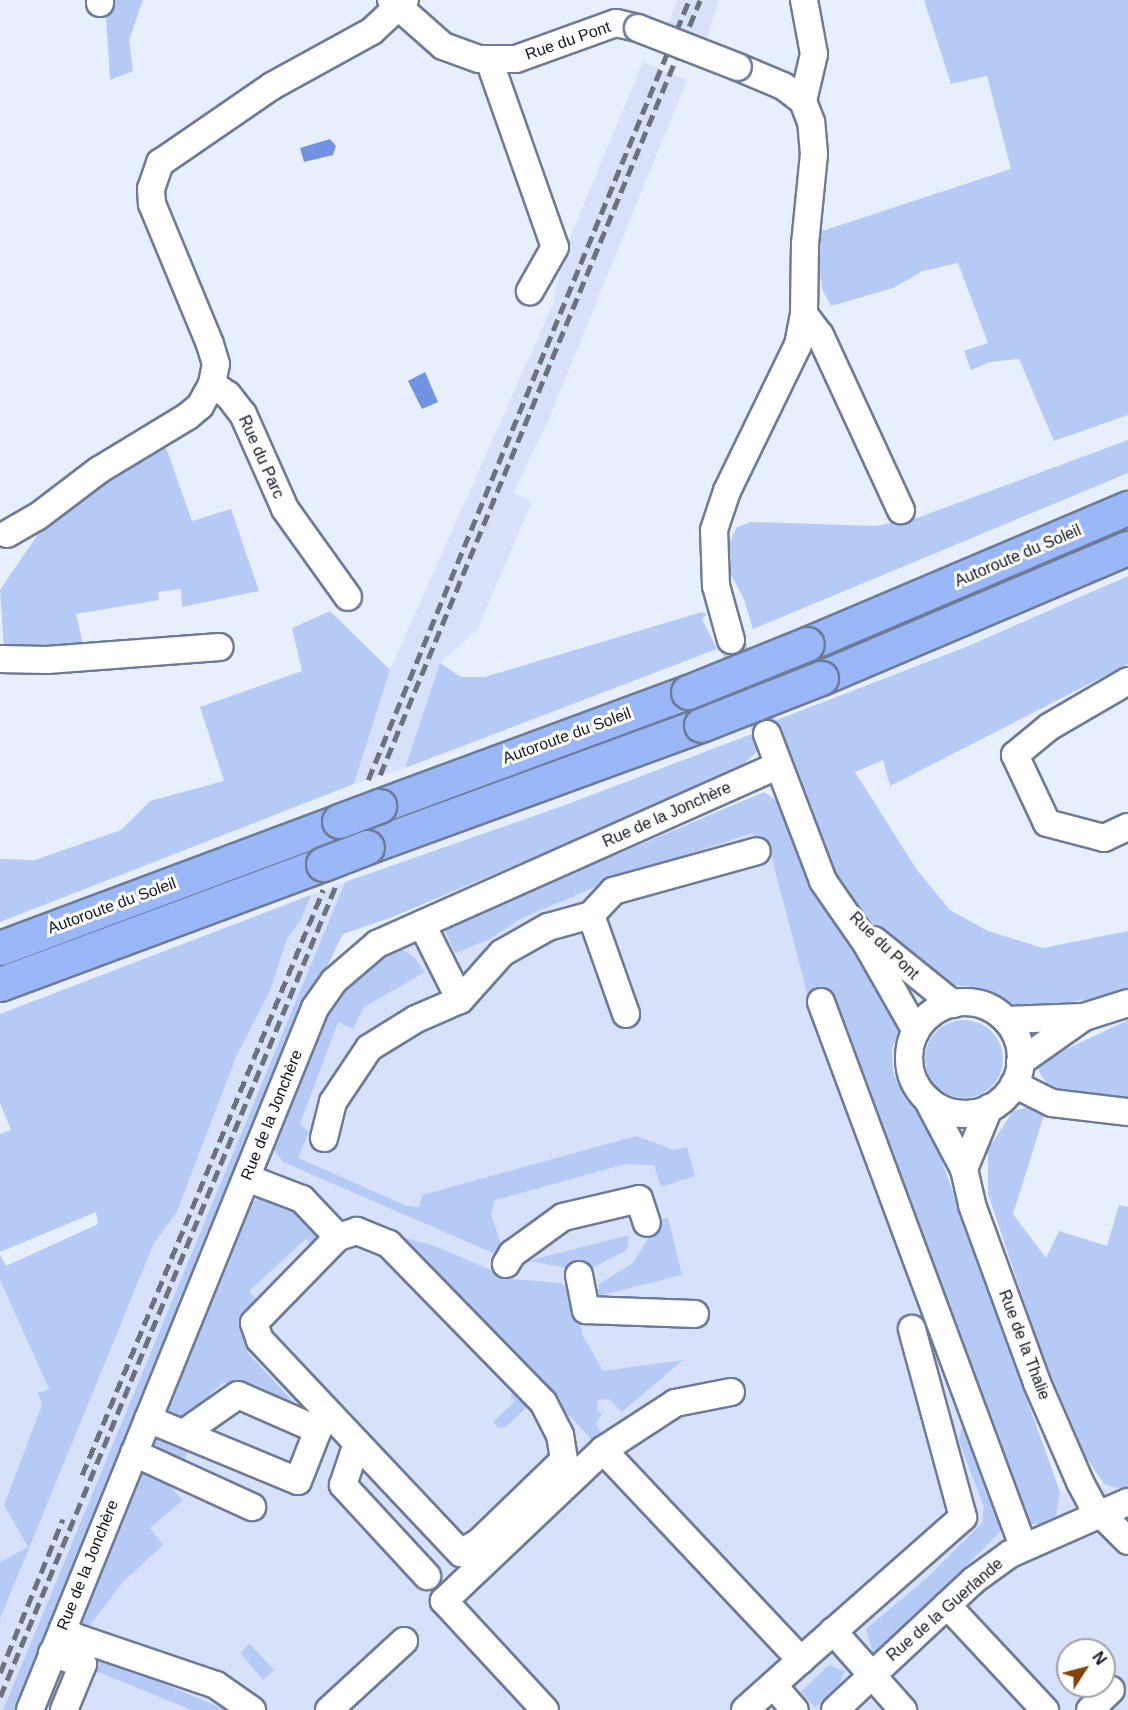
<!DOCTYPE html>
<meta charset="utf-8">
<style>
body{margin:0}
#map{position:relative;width:1128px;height:1710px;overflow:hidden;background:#e8effc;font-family:Helvetica,sans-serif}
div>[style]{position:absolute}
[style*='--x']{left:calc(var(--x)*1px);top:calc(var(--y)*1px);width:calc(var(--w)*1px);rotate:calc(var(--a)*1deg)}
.built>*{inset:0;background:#d7e2fa}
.green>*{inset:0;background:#b6caf6}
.round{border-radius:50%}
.water>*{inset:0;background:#7193e3}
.minor-tunnel>*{height:26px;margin-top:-13px;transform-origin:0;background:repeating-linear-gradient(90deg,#c8cedb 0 26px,transparent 0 39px)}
.roads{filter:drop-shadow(2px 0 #6d7b98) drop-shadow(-2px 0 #6d7b98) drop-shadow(0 2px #6d7b98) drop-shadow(0 -2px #6d7b98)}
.minor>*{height:26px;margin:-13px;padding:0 13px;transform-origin:13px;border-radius:13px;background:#fff}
.minor>.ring{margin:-13px;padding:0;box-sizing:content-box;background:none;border:26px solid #fff;border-radius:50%}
.highway>*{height:33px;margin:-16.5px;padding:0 16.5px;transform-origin:16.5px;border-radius:16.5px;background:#9ab7f7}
.rail>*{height:4.5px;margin-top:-2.25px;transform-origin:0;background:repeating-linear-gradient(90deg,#6c717d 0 12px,transparent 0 18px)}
.bridges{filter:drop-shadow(2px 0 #6d7b98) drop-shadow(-2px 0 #6d7b98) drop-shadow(0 2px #6d7b98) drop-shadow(0 -2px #6d7b98)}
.minor-bridge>*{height:26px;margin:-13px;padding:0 13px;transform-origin:13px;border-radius:13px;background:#fff}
.highway-bridge>*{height:33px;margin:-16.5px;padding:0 16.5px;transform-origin:16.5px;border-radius:16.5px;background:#9ab7f7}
span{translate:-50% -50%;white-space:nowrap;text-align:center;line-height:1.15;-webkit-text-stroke:6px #fff;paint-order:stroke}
.street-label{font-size:16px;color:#111621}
.north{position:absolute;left:1056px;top:1638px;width:60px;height:60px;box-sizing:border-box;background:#fff;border:2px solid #a0a2a6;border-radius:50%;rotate:54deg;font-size:16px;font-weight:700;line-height:24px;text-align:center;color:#111621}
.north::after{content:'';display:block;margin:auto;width:21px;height:27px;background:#824307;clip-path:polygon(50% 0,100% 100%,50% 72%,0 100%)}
</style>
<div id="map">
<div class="built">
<i style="clip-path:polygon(677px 0,719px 0,706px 40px,668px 25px)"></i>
<i style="clip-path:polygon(643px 62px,687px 80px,548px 421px,513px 493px,532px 502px,477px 630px,440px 663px,405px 768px,354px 784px,390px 670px,552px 306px,566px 247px)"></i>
<i style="clip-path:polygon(evenodd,764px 792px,778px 802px,806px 875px,902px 1026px,892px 1048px,893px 1072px,904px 1098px,929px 1125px,1060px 1492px,1104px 1484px,1128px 1487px,1128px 1710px,45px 1710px,186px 1367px,324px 1016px,399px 948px,764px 792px,1068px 1650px,1104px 1650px,1104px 1686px,1068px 1686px,1068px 1650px)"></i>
<i style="clip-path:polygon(345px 882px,3px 1710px,0 1710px,0 1619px,28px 1548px,0 1562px,0 1280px,49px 1389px,4px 1504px,154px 1243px,177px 1212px,236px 1057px,270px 991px,287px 939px,301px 920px,311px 895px)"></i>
</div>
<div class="green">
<i style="clip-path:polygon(105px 0,143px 0,129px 40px,133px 71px,110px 80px)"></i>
<i style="clip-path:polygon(924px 0,1128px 0,1128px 415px,1054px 441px,1019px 359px,990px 362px,971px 370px,964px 351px,988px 343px,958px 263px,923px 271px,893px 288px,831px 306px,822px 289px,816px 233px,1011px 169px,987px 76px,951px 84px)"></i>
<i style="clip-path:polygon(1128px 440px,1128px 473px,753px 629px,743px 597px,728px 569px,729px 543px,737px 527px,751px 522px,876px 526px,917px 518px)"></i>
<i style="clip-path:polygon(164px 442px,192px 521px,231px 509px,259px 591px,182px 607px,181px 589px,158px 592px,159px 600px,76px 614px,85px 652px,4px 648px,0 590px,47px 521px,82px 492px)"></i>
<i style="clip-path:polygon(1128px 576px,1128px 664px,890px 786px,883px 760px,855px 772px,917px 870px,950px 910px,988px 931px,1043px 948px,1128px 931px,1128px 994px,1124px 995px,1031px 1007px,1017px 1006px,985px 989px,947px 984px,868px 927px,845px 898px,783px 752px,788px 746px,774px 721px,966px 647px)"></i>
<i style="clip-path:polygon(330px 611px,390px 670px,354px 784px,0 922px,0 859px,35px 860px,121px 830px,150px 801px,224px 781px,200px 707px,302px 671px,292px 628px)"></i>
<i style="clip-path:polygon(702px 612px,707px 614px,702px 619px,717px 649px,405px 768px,440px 663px,461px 677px,485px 677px)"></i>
<i style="clip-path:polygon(757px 732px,761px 748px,734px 773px,390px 918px,343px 934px,276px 1070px,22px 1710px,3px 1710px,345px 882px,568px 804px)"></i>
<i style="clip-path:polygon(764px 792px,778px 802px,806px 875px,902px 1026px,892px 1048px,893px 1072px,904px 1098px,929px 1125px,1060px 1492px,1056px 1516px,1040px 1524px,1027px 1524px,810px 1004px,771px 855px,752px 833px,614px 879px,522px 918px,488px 940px,455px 953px,444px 928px)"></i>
<i style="clip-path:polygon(311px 895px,301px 920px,287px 939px,270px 991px,236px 1057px,177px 1212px,154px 1243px,0 1619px,0 1562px,28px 1547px,4px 1505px,42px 1405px,38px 1393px,49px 1389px,0 1280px,0 1255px,6px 1266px,98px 1224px,96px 1212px,0 1252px,0 1134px,11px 1130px,0 1103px,0 1014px)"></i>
<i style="clip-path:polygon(399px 948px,414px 957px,425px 972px,364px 1007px,353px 1029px,338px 1022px,300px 1124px,309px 1132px,298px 1158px,407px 1206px,419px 1207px,422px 1195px,636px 1136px,674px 1150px,687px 1147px,695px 1176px,661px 1187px,654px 1165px,626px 1164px,495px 1200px,491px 1214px,503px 1251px,495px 1254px,283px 1162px,272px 1147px,324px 1016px,336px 995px,381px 957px)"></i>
<i class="round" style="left:925px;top:1020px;width:78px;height:78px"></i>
<i style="clip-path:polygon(1128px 1020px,1128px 1101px,1072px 1095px,1047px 1083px,1040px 1074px,1037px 1063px)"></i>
<i style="clip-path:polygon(1028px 1107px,1044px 1115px,1013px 1214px,1046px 1258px,1059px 1231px,1107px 1246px,1119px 1205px,1128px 1207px,1128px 1487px,1122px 1489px,1104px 1484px,1086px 1457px,1041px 1352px,988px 1194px,988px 1149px,1013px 1111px)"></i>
<i style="clip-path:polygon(262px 1195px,293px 1202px,325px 1233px,315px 1249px,306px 1239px,249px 1291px,258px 1301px,248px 1313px,255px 1344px,247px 1352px,296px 1405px,295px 1409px,224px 1382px,211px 1393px,203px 1407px,178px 1422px,164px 1417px,252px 1203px)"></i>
<i style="clip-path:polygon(668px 1217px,682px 1275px,598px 1296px,599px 1284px,633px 1263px,659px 1221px)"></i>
<i style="clip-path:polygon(629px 1235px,627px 1250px,586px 1271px,528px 1261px)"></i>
<i style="clip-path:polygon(401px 1237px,435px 1246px,511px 1279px,561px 1283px,570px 1291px,580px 1316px,582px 1334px,603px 1371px,683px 1360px,622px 1412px,609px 1399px,598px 1400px,597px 1410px,602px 1414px,596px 1424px,601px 1432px,594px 1442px)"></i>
<i style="clip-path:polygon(515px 1391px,527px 1407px,506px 1427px,499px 1428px,493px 1422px,515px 1401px,510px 1396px)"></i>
<i style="clip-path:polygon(968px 1422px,1003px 1529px,874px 1656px,866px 1629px,927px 1578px,982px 1523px,984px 1507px,959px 1441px,962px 1425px)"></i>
<i style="clip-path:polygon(157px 1433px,190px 1445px,183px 1464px,150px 1450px)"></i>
<i style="clip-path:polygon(143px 1466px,160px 1475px,183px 1500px,150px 1528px,163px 1545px,122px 1583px,85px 1632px,78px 1630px)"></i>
<i style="clip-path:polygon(250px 1644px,274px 1670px,263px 1680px,240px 1653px)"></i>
<i style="clip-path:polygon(72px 1645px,226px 1710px,191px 1710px,96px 1671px,67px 1656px)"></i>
<i style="clip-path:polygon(829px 1665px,845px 1671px,838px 1687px,815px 1707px,801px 1692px)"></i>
</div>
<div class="water">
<i style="clip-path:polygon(330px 139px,336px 146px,333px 155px,304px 162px,300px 148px)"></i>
<i style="clip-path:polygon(425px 372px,438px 402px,422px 409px,408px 381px)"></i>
</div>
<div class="minor-tunnel">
<i style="--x:731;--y:640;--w:101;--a:69"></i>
</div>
<div class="roads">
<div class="minor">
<i style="--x:100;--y:0;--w:3;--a:90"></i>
<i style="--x:391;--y:0;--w:69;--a:41.5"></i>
<i style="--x:443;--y:46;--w:38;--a:20"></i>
<i style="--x:479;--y:59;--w:37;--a:0"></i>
<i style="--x:516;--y:59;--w:106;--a:-19.8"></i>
<i style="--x:616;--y:23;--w:23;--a:13"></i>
<i style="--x:489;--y:60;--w:198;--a:70.6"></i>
<i style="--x:555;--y:247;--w:51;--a:119.6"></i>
<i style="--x:803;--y:101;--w:48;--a:-76.8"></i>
<i style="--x:814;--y:54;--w:55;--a:-100.5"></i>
<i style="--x:804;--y:314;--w:26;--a:53"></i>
<i style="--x:820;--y:335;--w:193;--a:65.2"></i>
<i style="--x:212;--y:384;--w:19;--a:35"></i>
<i style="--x:228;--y:395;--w:24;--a:52"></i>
<i style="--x:243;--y:414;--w:104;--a:66.1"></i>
<i style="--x:285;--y:509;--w:108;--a:54.4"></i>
<i style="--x:7;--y:534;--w:34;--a:-30"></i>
<i style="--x:37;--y:517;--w:78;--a:-37.2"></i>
<i style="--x:99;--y:470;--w:104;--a:-31.2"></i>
<i style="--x:188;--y:416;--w:16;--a:-40"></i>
<i style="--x:200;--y:406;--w:25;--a:-61"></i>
<i style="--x:212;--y:384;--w:20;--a:-79"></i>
<i style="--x:216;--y:364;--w:21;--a:-107"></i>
<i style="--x:210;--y:344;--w:152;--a:-112.5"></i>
<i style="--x:152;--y:204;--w:15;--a:-94"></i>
<i style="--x:151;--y:189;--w:28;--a:-71"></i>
<i style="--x:160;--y:163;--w:136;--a:-34.5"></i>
<i style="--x:272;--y:86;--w:114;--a:-28.8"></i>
<i style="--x:372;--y:31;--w:45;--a:-43.2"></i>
<i style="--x:731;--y:640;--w:56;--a:-105.5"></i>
<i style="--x:716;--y:586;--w:56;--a:-92"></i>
<i style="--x:714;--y:530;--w:41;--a:-71.6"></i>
<i style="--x:727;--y:491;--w:162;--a:-64.1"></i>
<i style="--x:798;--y:345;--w:32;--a:-79"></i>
<i style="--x:804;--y:314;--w:70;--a:-89.2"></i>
<i style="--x:805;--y:244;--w:90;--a:-84.3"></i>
<i style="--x:814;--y:154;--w:32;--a:-95"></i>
<i style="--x:811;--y:122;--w:22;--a:-111"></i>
<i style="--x:803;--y:101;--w:25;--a:-143"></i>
<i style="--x:783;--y:86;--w:49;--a:-157.1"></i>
<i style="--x:0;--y:659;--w:47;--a:1.2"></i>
<i style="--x:47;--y:660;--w:173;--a:-4.3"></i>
<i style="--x:1128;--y:681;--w:91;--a:149.8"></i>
<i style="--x:1049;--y:727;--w:44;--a:140.5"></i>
<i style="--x:1015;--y:755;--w:75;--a:64.8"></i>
<i style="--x:1047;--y:823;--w:59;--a:14.7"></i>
<i style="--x:1104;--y:838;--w:26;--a:-25"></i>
<i style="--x:767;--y:734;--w:157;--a:69.1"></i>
<i style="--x:823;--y:881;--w:75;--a:55.3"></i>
<i style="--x:866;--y:943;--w:101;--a:60.4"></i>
<i style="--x:591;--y:915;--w:33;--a:-47"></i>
<i style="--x:613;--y:891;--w:149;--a:-15.5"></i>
<i style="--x:874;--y:940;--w:102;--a:39"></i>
<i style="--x:460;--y:1000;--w:63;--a:-48.2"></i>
<i style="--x:502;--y:953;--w:53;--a:-29.5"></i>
<i style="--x:548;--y:927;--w:45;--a:-15.6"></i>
<i style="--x:591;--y:915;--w:105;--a:70.5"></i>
<i style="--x:821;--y:1002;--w:580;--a:69.63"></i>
<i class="ring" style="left:909px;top:1002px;width:86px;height:86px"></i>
<i style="--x:1006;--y:1020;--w:78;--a:-2.2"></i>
<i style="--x:1084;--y:1017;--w:46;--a:-17.7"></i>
<i style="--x:1020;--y:1062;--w:78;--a:-35.1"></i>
<i style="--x:1014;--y:1084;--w:42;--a:26.6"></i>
<i style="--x:1052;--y:1103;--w:77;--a:6.8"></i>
<i style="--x:927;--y:1099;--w:79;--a:62.1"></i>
<i style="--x:964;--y:1169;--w:37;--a:77"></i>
<i style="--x:972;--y:1205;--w:189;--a:69.9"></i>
<i style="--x:1037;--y:1383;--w:108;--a:66.5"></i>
<i style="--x:1080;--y:1482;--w:26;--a:62"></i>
<i style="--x:1092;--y:1505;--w:51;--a:45"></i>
<i style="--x:324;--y:1138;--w:37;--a:-76"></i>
<i style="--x:333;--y:1102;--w:65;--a:-56.3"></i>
<i style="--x:369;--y:1048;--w:55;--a:-31.7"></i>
<i style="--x:416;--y:1019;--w:48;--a:-23.4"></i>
<i style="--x:460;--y:1000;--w:85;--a:-116.6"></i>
<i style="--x:964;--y:1169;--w:66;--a:-67.7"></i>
<i style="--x:247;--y:1178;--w:59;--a:20.9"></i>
<i style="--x:302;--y:1199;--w:52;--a:46.5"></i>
<i style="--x:338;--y:1237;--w:120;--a:134.3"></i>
<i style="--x:254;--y:1323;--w:18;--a:71"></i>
<i style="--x:260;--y:1340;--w:293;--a:46.7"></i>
<i style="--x:461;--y:1553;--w:21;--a:-31"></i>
<i style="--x:479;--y:1542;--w:118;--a:-44"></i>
<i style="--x:564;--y:1460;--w:25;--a:-99"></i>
<i style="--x:560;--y:1435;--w:37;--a:-117"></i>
<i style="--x:543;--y:1402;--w:221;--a:-134.3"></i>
<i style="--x:389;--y:1244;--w:35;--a:-158"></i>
<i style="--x:357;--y:1231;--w:20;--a:162"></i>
<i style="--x:506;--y:1264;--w:12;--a:-59"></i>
<i style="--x:512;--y:1254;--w:63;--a:-36"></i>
<i style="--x:563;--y:1217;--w:78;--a:-13.3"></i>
<i style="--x:639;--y:1199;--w:25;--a:72"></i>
<i style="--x:579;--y:1275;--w:36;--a:79"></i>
<i style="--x:586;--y:1310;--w:109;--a:2.1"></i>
<i style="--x:148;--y:1419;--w:162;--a:22.5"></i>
<i style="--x:298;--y:1481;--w:55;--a:-68.6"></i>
<i style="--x:318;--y:1430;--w:87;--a:-156.4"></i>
<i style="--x:238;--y:1395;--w:66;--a:144.9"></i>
<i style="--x:357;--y:1443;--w:44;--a:108.4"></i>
<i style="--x:343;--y:1485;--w:124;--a:47.3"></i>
<i style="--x:603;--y:1450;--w:86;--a:-33.1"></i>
<i style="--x:675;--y:1403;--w:57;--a:-11.1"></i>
<i style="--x:134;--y:1453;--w:130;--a:24.6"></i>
<i style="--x:947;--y:1605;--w:144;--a:47"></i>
<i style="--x:63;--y:1628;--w:15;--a:37"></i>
<i style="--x:75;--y:1637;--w:149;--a:18.8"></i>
<i style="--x:216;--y:1685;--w:44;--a:34.8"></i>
<i style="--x:833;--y:1631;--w:106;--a:48.5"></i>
<i style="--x:52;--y:1653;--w:33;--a:20"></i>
<i style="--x:83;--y:1664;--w:50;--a:112.4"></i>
<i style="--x:773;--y:1685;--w:33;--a:49"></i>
<i style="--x:30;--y:1710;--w:758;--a:-67.9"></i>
<i style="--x:315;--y:1008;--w:33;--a:-55"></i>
<i style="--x:334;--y:981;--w:57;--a:-40.7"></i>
<i style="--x:377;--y:944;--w:438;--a:-24"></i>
<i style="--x:329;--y:1710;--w:102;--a:-42.6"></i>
<i style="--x:545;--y:1710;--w:149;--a:-132.8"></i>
<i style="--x:444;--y:1601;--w:219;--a:-43.5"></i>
<i style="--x:603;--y:1450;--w:289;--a:46.7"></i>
<i style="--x:801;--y:1660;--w:216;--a:-41.4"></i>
<i style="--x:963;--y:1517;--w:195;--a:-105.2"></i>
<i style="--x:745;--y:1710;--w:75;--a:-41.8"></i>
<i style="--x:835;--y:1710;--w:190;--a:-43.1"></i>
<i style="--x:974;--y:1580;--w:44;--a:-35.8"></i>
<i style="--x:1010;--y:1554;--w:129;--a:-23.8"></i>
<i style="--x:1090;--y:1710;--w:29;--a:-44"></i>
</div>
<div class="highway">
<i style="--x:807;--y:644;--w:349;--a:-23"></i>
<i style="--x:821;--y:678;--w:333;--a:-23"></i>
<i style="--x:379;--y:806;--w:329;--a:-20.3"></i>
<i style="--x:367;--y:847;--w:356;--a:-20.1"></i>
<i style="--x:0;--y:948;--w:362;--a:-20.5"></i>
<i style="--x:0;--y:984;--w:345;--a:-20.4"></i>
</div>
</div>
<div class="rail">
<i style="--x:380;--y:775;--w:838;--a:-67.56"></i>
<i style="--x:368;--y:780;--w:843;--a:-67.63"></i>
<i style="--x:82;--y:1475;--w:633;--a:-67.61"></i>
<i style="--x:0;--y:1673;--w:166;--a:-67.8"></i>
<i style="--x:0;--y:1697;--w:879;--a:-67.52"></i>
</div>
<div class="bridges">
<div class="minor-bridge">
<i style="--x:638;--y:28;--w:107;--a:21.3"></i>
</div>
<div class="highway-bridge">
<i style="--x:688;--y:692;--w:128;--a:-22"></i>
<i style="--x:701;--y:725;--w:129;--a:-21.4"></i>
<i style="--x:339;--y:821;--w:43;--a:-20.6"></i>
<i style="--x:323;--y:864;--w:47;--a:-21.1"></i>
</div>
</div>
<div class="street-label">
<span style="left:568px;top:41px;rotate:-19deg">Rue du Pont</span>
<span style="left:261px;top:457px;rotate:66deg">Rue du Parc</span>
<span style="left:1018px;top:556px;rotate:-23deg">Autoroute du Soleil</span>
<span style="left:567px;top:736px;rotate:-20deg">Autoroute du Soleil</span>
<span style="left:667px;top:815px;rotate:-24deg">Rue de la Jonchère</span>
<span style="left:112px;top:906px;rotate:-20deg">Autoroute du Soleil</span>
<span style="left:884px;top:946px;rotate:44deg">Rue du Pont</span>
<span style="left:272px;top:1115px;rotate:-68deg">Rue de la Jonchère</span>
<span style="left:1024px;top:1345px;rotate:69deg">Rue de la Thalie</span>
<span style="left:88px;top:1565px;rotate:-68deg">Rue de la Jonchère</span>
<span style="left:945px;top:1610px;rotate:-41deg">Rue de la Guerlande</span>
</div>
<div class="north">N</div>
</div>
